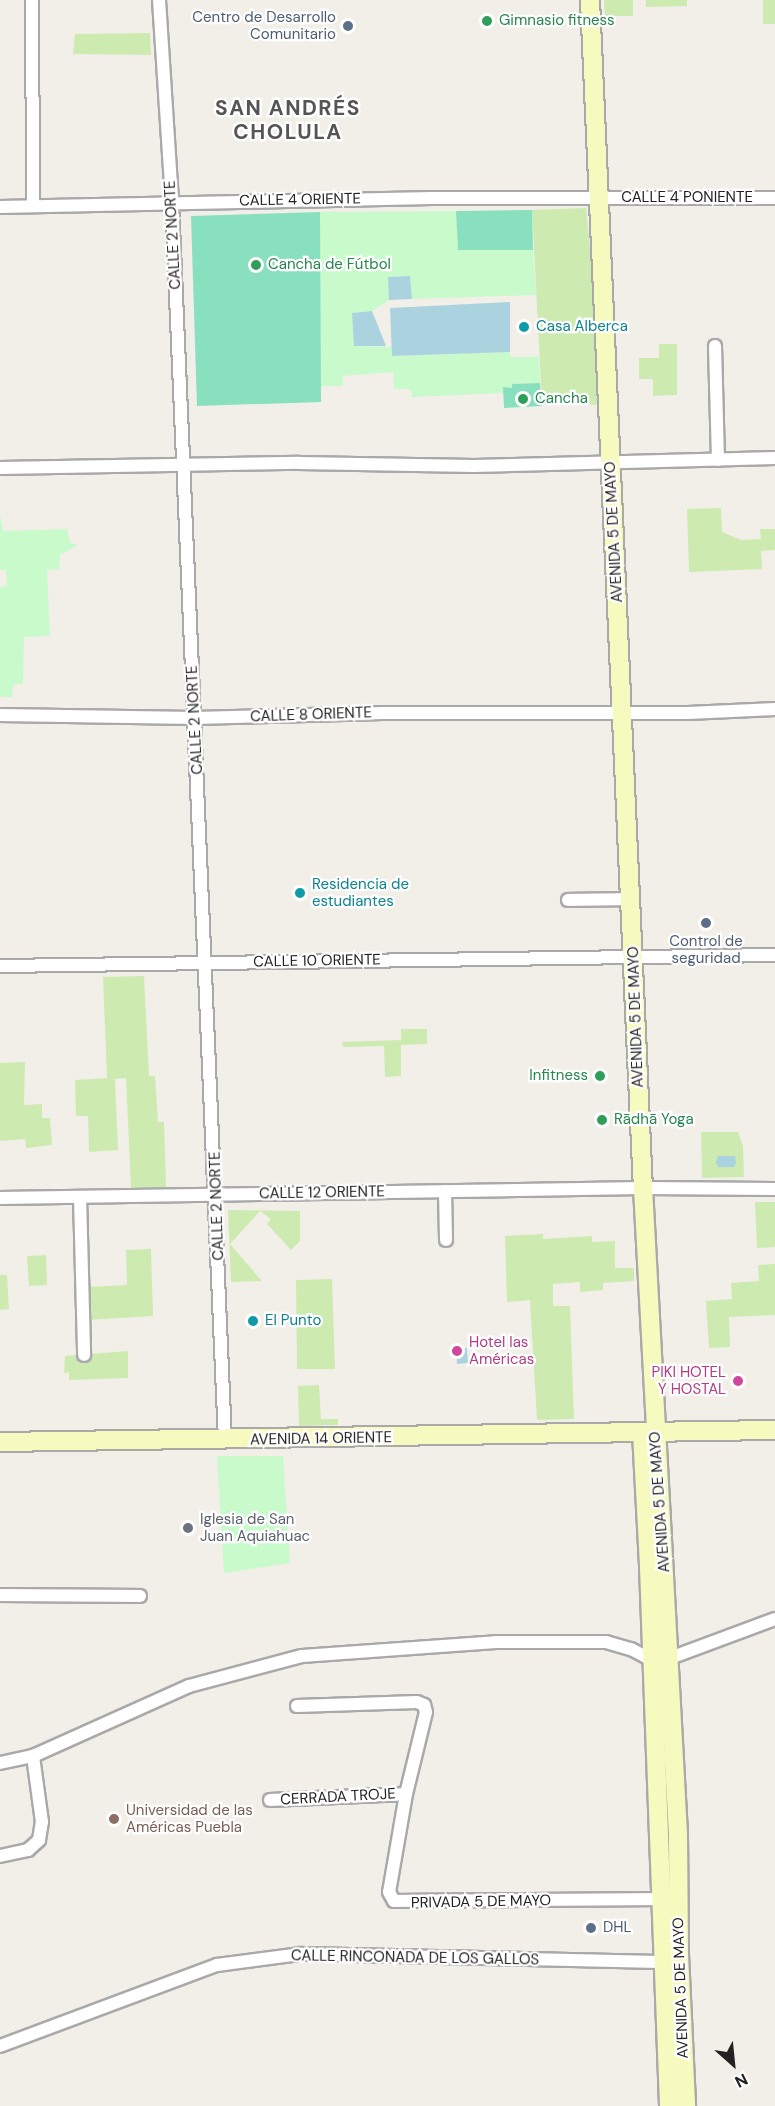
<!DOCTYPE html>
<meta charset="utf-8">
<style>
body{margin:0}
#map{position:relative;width:775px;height:2106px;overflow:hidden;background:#f2efe9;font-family:"DM Sans",sans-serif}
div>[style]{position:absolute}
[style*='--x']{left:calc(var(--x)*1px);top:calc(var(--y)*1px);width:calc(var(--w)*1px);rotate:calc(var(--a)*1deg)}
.grass>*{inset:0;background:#cdebb0}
.park>*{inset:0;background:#c8facc}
.pitch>*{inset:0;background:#88e0be}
.water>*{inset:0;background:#aad3df}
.roads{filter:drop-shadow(2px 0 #a9a9a9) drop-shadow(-2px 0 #a9a9a9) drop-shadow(0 2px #a9a9a9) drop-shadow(0 -2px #a9a9a9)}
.minor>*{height:12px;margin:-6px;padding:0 6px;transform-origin:6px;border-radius:6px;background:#fff}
.secondary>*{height:18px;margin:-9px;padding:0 9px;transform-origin:9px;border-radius:9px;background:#f7fabf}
.dots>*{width:16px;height:16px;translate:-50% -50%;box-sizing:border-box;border:3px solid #fff;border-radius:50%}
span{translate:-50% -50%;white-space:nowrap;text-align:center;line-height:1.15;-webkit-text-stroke:4.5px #fff;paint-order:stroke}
.service-label{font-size:15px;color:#4e5e75}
.right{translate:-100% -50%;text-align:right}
.left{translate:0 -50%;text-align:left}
.leisure-label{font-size:15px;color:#27864d}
.street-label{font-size:15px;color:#222}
.culture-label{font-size:15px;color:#0d838f}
.hotel-label{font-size:15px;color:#b23c85}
.worship-label{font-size:15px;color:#5b616d}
.education-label{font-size:15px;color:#785e54}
.district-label{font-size:21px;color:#555;font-weight:700;letter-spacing:1.5px}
.north{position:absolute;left:703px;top:2034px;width:60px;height:60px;-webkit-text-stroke:4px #fff;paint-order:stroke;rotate:153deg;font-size:16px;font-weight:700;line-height:24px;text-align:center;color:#222}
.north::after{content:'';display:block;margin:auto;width:21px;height:27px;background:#222;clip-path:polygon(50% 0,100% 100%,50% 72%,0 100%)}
</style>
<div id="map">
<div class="grass">
<i style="clip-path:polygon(604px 0,633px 0,633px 16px,605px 16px)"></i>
<i style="clip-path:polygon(646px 0,687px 0,687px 6px,646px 7px)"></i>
<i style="clip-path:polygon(763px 0,775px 0,775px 24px,763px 24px)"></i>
<i style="clip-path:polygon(150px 33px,151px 55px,73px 54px,75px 34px)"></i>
<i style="clip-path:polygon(586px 208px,605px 405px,542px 404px,532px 210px)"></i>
<i style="clip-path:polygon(659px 344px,677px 344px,677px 395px,653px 396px,653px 379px,639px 379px,639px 358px,659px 358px)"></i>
<i style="clip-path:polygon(721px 508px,722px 532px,741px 540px,761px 539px,760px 529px,775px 529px,775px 550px,761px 551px,762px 569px,689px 572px,687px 509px)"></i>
<i style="clip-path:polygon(144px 976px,149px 1076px,155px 1076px,158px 1122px,164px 1122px,166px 1187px,131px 1188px,126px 1078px,115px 1079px,118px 1150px,89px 1152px,88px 1116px,76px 1116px,75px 1080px,107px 1078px,103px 977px)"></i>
<i style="clip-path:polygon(401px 1029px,427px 1029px,427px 1044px,401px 1045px,401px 1076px,385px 1077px,384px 1046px,343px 1047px,342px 1042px,401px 1040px)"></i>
<i style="clip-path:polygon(25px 1062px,24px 1105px,42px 1104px,42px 1118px,50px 1118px,52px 1145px,26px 1148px,25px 1139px,0 1141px,0 1063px)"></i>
<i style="clip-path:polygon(701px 1132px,738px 1132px,743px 1146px,744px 1177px,702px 1178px)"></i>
<i style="clip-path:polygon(755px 1202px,775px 1202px,775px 1247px,757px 1248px)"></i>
<i style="clip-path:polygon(228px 1210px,300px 1211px,300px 1241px,291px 1250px,267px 1224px,271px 1219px,260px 1211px,230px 1244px,262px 1281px,231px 1282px)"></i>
<i style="clip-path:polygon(543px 1234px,543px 1239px,592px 1236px,592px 1242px,615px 1241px,615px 1268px,634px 1268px,634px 1281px,603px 1283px,603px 1290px,580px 1292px,580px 1282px,553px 1284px,553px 1306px,570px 1306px,574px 1419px,537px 1420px,530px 1300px,507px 1302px,505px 1236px)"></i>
<i style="clip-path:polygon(151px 1249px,153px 1316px,88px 1320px,88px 1287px,127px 1285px,126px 1250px)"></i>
<i style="clip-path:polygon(46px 1255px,47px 1285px,29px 1286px,27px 1256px)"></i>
<i style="clip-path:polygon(775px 1264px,775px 1315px,729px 1317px,730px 1347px,709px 1348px,706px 1301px,732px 1299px,731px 1283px,759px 1281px,758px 1265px)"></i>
<i style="clip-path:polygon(0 1275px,7px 1275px,9px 1309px,0 1310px)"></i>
<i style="clip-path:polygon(332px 1279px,335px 1369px,297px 1369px,296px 1280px)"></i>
<i style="clip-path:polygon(128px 1351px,128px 1378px,69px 1380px,69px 1372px,64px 1373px,65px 1356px)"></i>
<i style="clip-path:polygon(319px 1385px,321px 1419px,338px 1419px,338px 1425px,299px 1426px,298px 1386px)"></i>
</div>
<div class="park">
<i style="clip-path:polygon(456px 211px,458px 250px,533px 250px,536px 295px,412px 299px,410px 276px,388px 277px,389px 300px,372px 311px,352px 313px,355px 346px,392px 347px,392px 356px,510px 352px,511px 357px,539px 357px,540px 383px,512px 384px,512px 388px,503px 388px,503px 393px,412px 397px,411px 389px,394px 389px,393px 372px,343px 376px,343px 386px,320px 386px,320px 212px)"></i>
<i style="clip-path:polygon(0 514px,3px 531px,67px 529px,70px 543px,78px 545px,60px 555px,59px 569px,47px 570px,50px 636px,24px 637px,23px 684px,13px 685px,12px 697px,0 697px,0 587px,7px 586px,6px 570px,0 570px)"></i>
<i style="clip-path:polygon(217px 1456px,283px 1456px,290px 1563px,224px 1573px)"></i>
</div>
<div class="pitch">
<i style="clip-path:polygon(532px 210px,533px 250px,458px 250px,456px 211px)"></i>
<i style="clip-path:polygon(320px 212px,321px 402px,197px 406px,191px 216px)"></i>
<i style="clip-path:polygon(540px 383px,542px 406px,504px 408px,503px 387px,512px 388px,512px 384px)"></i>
</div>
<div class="water">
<i style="clip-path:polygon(410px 276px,412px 299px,389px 300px,388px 277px)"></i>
<i style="clip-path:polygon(510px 302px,510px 352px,392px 356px,390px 308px)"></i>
<i style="clip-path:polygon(372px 311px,386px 346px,354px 346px,352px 313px)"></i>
<i style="clip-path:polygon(718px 1156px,735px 1156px,736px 1163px,734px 1167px,718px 1167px,716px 1162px)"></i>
<i style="clip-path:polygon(467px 1348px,468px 1363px,457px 1364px,456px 1349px)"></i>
</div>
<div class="roads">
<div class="minor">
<i style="--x:32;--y:0;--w:206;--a:89.7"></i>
<i style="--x:159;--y:0;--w:202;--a:86.3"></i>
<i style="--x:172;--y:202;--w:1240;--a:87.55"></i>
<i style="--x:0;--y:207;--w:432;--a:-1.2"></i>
<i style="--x:432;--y:198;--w:343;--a:0"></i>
<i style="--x:715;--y:346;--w:114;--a:88.5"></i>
<i style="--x:0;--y:468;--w:299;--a:-1"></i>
<i style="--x:299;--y:463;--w:175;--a:1"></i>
<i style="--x:474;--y:466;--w:301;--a:-1.5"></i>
<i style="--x:0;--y:715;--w:195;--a:0.9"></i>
<i style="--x:195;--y:718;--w:188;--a:-1.5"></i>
<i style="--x:383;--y:713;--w:305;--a:0"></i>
<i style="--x:688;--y:713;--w:87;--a:-2.6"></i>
<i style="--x:568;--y:900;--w:64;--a:-0.9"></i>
<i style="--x:0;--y:966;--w:775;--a:-0.81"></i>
<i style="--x:445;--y:1191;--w:49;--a:88.8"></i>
<i style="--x:80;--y:1197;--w:158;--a:88.5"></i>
<i style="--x:0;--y:1198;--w:643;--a:-0.89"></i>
<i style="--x:643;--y:1188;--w:132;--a:0.4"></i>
<i style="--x:0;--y:1595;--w:140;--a:0.4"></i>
<i style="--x:297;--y:1706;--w:120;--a:-1.9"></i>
<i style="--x:417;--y:1702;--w:8;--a:23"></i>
<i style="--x:424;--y:1705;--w:7;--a:74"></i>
<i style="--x:426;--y:1712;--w:84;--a:103.7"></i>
<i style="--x:406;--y:1794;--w:99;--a:99.8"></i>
<i style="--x:389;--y:1892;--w:10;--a:61"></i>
<i style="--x:394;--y:1901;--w:268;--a:-0.4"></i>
<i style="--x:0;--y:1763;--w:34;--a:-12"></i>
<i style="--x:33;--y:1756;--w:171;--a:-24.2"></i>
<i style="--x:189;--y:1686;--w:117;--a:-14.9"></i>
<i style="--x:302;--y:1656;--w:194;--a:-4.1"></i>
<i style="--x:495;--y:1642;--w:111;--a:0"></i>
<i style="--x:606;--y:1642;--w:26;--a:16"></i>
<i style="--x:631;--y:1649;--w:24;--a:28"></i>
<i style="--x:652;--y:1660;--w:18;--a:-6"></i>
<i style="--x:670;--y:1658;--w:112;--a:-20.4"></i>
<i style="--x:270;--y:1800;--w:136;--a:-2.5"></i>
<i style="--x:0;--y:1856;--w:29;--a:-12"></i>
<i style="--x:28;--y:1850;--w:15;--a:-42"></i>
<i style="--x:39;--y:1840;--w:18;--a:-81"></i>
<i style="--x:42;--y:1822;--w:67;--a:-97.8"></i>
<i style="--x:0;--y:2046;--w:232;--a:-20.5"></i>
<i style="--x:217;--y:1965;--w:85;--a:-7.5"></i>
<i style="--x:301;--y:1954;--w:363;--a:1.3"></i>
</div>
<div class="secondary">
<i style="--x:590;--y:0;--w:1189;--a:87.45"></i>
<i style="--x:643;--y:1188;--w:648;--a:86.9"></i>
<i style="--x:678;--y:1835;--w:120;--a:89.5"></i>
<i style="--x:679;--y:1955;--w:151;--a:87.3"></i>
<i style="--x:642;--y:1432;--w:135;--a:87"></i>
<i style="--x:649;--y:1567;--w:539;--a:87.87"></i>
<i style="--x:0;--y:1442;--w:775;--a:-0.89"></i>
</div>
</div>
<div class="dots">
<i style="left:487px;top:21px;background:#2e9e5b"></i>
<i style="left:348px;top:26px;background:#5c6f8a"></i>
<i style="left:256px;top:265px;background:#2e9e5b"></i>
<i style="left:524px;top:327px;background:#0f9aa8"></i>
<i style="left:523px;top:399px;background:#2e9e5b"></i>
<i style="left:300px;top:893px;background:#0f9aa8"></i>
<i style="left:706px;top:923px;background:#5c6f8a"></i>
<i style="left:600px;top:1076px;background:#2e9e5b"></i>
<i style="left:602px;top:1120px;background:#2e9e5b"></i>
<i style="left:253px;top:1321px;background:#0f9aa8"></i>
<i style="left:457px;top:1351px;background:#d1479c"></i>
<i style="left:738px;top:1381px;background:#d1479c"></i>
<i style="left:188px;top:1528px;background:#6b7280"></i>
<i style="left:114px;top:1819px;background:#8d6e63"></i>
<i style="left:591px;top:1928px;background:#5c6f8a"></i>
</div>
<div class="service-label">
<span class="right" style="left:336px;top:26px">Centro de Desarrollo<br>Comunitario</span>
<span style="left:706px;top:950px">Control de<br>seguridad</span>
<span class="left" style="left:603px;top:1928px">DHL</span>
</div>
<div class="leisure-label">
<span class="left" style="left:499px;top:21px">Gimnasio fitness</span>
<span class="left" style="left:268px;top:265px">Cancha de Fútbol</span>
<span class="left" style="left:535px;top:399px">Cancha</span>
<span class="right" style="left:588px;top:1076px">Infitness</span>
<span class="left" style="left:614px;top:1120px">Rādhā Yoga</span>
</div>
<div class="street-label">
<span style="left:687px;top:198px">CALLE 4 PONIENTE</span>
<span style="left:300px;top:200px;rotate:-1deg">CALLE 4 ORIENTE</span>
<span style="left:173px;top:235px;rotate:-93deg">CALLE 2 NORTE</span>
<span style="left:614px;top:532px;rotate:-93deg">AVENIDA 5 DE MAYO</span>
<span style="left:311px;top:715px;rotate:-2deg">CALLE 8 ORIENTE</span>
<span style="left:195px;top:720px;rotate:-93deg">CALLE 2 NORTE</span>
<span style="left:317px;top:961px;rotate:-1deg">CALLE 10 ORIENTE</span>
<span style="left:636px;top:1017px;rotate:-92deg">AVENIDA 5 DE MAYO</span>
<span style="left:322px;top:1193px;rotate:-1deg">CALLE 12 ORIENTE</span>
<span style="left:217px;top:1206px;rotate:-92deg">CALLE 2 NORTE</span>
<span style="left:321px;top:1439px;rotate:-1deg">AVENIDA 14 ORIENTE</span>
<span style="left:660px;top:1502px;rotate:-94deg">AVENIDA 5 DE MAYO</span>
<span style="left:338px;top:1797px;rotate:-3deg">CERRADA TROJE</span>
<span style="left:481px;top:1902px;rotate:-1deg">PRIVADA 5 DE MAYO</span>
<span style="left:415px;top:1958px;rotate:1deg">CALLE RINCONADA DE LOS GALLOS</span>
<span style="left:681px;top:1988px;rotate:-92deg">AVENIDA 5 DE MAYO</span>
</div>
<div class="culture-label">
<span class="left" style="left:536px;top:327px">Casa Alberca</span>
<span class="left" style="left:312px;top:893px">Residencia de<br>estudiantes</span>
<span class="left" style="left:265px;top:1321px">El Punto</span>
</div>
<div class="hotel-label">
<span class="left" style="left:469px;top:1351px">Hotel las<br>Américas</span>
<span class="right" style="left:726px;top:1381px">PIKI HOTEL<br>Y HOSTAL</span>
</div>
<div class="worship-label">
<span class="left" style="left:200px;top:1528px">Iglesia de San<br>Juan Aquiahuac</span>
</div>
<div class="education-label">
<span class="left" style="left:126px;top:1819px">Universidad de las<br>Américas Puebla</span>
</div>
<div class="district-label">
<span style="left:288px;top:120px">SAN ANDRÉS<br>CHOLULA</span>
</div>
<div class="north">N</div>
</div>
